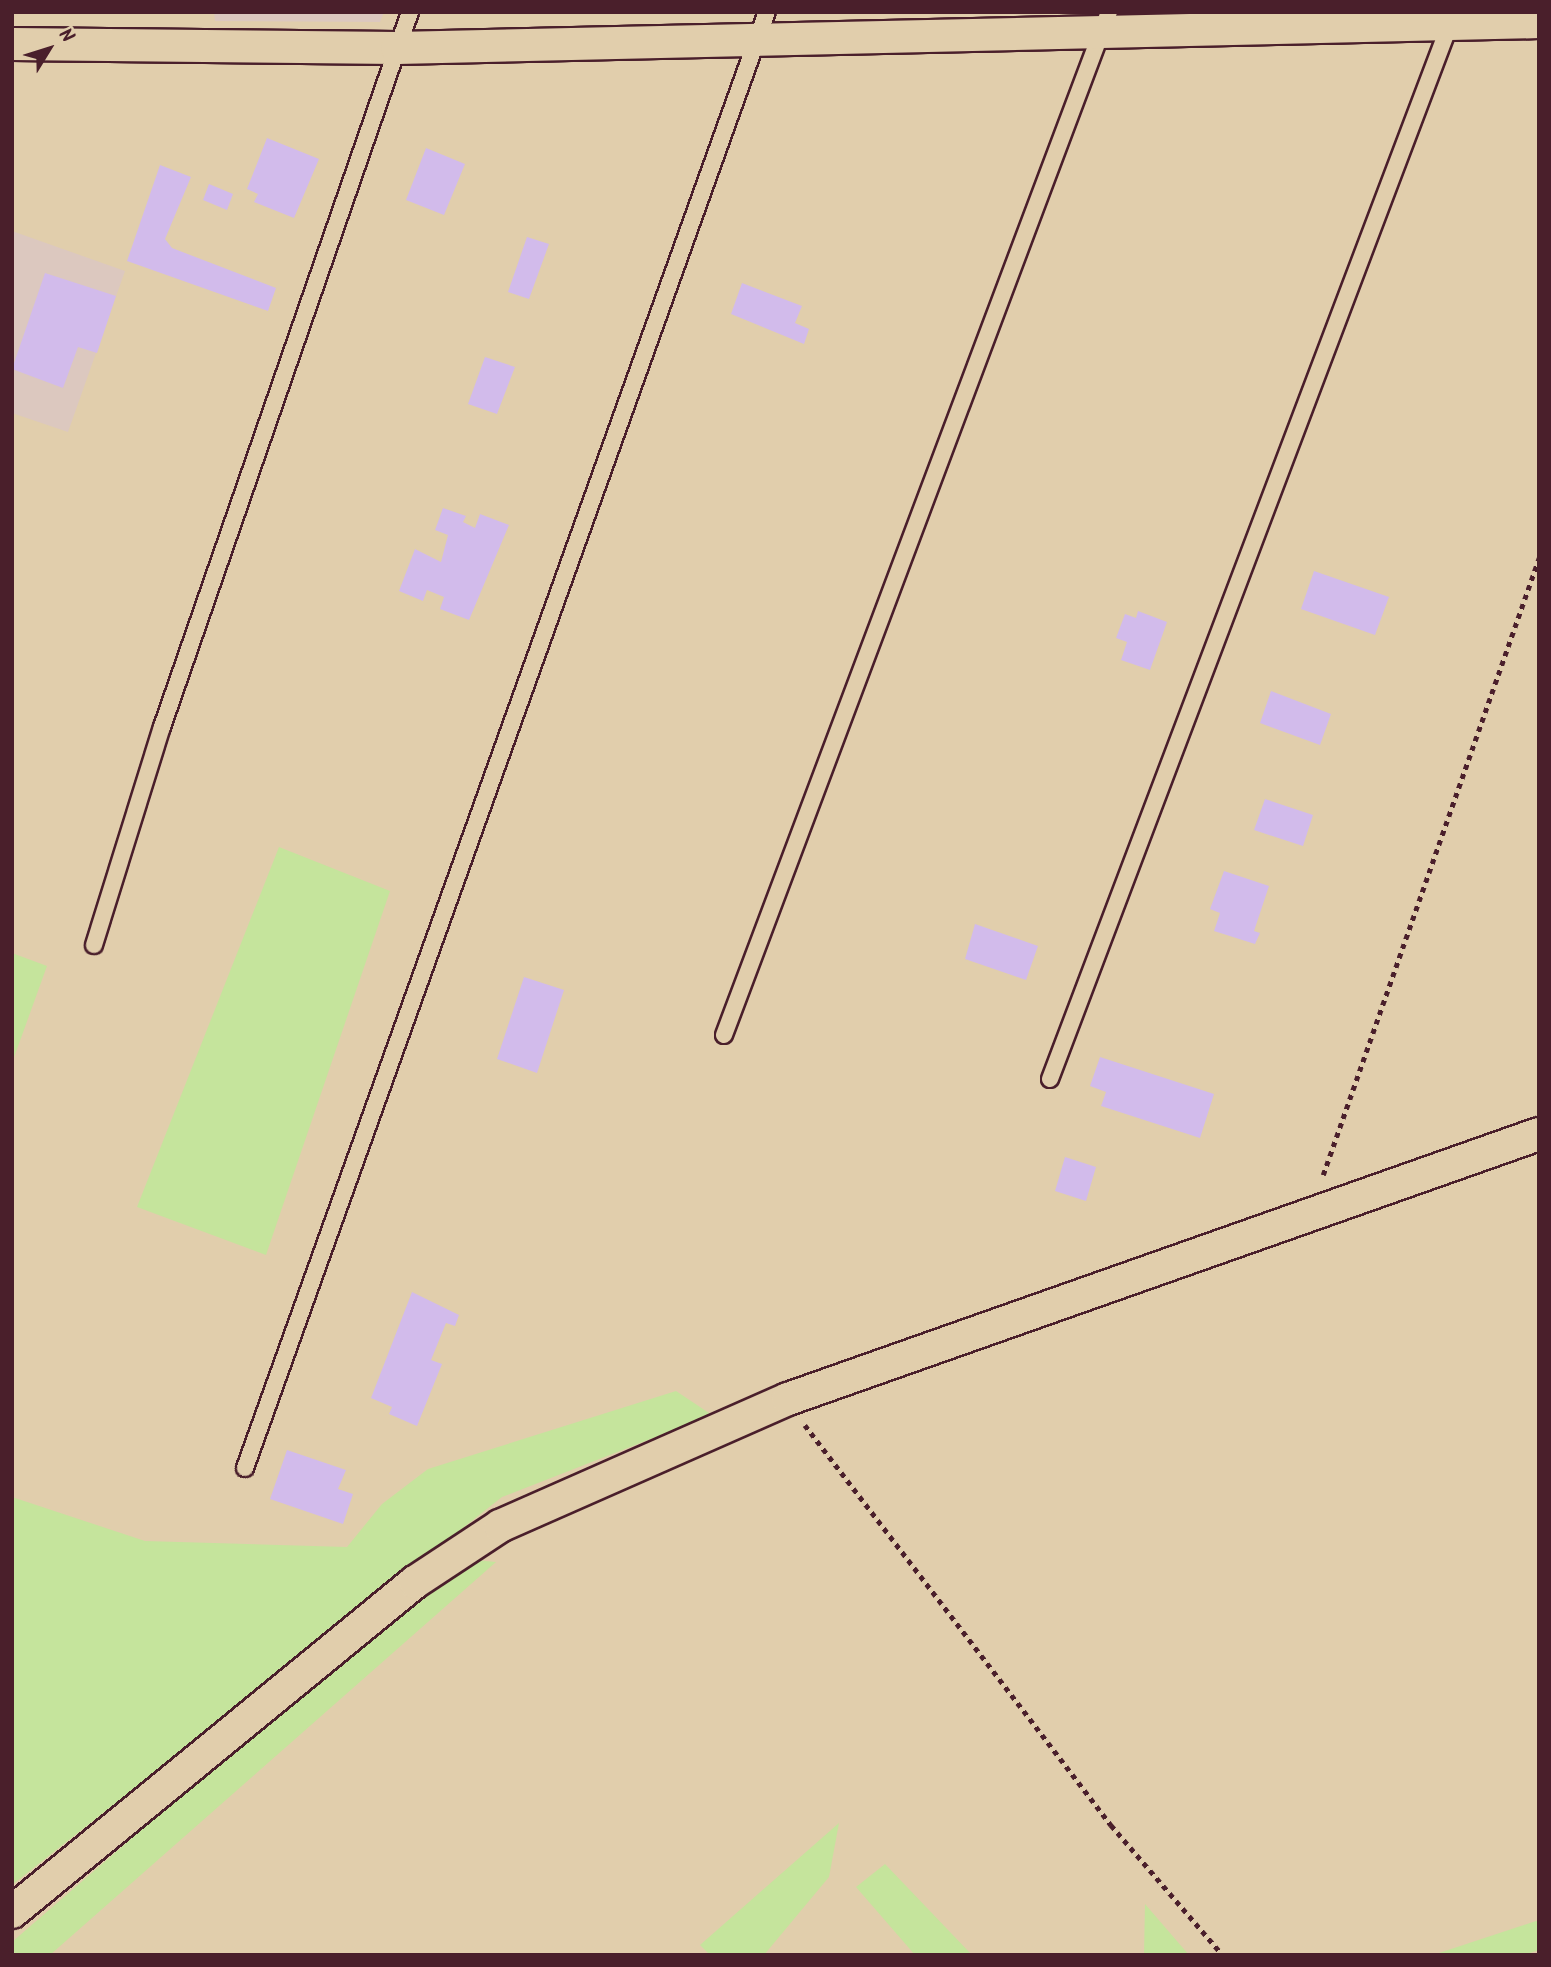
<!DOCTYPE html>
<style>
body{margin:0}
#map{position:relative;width:1551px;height:1967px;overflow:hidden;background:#e1ceac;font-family:Kalam,sans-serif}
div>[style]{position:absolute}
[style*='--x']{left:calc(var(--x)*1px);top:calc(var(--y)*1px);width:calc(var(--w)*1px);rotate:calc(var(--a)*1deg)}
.built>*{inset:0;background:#dcc8bf}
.green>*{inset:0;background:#c5e49c}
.building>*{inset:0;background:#d2bbeb}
.path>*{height:4.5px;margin-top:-2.25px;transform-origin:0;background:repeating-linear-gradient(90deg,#4a1f2b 0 5px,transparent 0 10px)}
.roads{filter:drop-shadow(2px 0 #4a1f2b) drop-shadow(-2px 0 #4a1f2b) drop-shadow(0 2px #4a1f2b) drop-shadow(0 -2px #4a1f2b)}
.service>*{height:16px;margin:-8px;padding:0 8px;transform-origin:8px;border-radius:8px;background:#e1ceac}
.minor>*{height:32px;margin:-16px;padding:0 16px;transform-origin:16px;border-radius:16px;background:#e1ceac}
span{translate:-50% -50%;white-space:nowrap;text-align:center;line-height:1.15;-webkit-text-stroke:7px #e1ceac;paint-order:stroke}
.frame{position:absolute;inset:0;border:14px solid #4a1f2b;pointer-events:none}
.north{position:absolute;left:14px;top:14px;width:70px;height:70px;-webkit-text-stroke:5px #e1ceac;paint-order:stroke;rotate:52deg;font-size:19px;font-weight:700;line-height:28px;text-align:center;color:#4a1f2b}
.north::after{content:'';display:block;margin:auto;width:24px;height:32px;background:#4a1f2b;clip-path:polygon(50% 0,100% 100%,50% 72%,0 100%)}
</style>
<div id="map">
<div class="built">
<i style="clip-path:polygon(214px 12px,384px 12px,380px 22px,215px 21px)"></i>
<i style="clip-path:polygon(12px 231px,125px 271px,68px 432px,12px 413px)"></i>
</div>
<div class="green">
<i style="clip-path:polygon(279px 847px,390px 891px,266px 1255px,137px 1207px)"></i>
<i style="clip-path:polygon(12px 953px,47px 966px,12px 1063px)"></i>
<i style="clip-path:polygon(676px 1391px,712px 1415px,502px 1497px,12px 1885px,12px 1497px,145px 1541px,347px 1547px,382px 1504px,428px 1469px)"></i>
<i style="clip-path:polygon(464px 1559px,496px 1562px,50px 1955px,12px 1955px,12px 1942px,326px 1670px)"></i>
<i style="clip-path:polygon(839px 1823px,829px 1877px,764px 1955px,710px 1955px,700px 1945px)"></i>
<i style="clip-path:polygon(885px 1864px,972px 1955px,915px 1955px,856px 1887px)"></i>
<i style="clip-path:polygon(1145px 1904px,1189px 1955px,1144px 1955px)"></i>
<i style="clip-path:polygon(1539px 1920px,1539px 1950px,1524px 1955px,1433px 1955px)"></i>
</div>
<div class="building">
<i style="clip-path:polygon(267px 138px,319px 159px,294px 218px,254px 202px,258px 194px,247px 189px)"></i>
<i style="clip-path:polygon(426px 148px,465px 164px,444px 215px,406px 200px)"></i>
<i style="clip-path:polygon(160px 165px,191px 177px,165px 239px,172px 248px,276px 288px,268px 311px,127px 261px)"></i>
<i style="clip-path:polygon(209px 184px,233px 194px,227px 210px,203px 200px)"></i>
<i style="clip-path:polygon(527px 237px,549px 244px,529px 299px,508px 292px)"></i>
<i style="clip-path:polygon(45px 273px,116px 296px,97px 353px,78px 347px,63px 388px,12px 369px)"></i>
<i style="clip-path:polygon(742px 283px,802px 306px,795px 323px,809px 329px,804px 344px,731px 314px)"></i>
<i style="clip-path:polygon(485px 357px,515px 367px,497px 414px,468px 404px)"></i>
<i style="clip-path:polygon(443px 508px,466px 516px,463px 522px,475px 528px,480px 514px,509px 525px,469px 620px,440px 609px,444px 597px,427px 590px,423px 601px,399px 591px,415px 549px,441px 562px,448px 535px,435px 530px)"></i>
<i style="clip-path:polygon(1314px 571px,1389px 597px,1375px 635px,1301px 609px)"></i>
<i style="clip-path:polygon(1138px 611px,1167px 622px,1150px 670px,1121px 660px,1127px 642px,1116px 638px,1125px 614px,1136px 618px)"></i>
<i style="clip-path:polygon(1271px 691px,1331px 714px,1320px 745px,1260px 723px)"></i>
<i style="clip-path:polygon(1265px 799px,1313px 815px,1303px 846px,1254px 830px)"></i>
<i style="clip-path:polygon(1224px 871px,1269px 886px,1254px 931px,1260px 933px,1255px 944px,1214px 931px,1220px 913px,1210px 909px)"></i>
<i style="clip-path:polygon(975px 924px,1038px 946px,1026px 980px,965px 959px)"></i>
<i style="clip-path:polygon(524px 977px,564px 990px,537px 1073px,497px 1059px)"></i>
<i style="clip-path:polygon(1100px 1057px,1214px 1094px,1200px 1138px,1101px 1106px,1106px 1092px,1090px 1086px)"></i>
<i style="clip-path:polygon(1065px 1157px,1096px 1167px,1086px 1201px,1055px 1191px)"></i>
<i style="clip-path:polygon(412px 1292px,459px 1315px,455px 1326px,446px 1323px,431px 1360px,442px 1364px,417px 1426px,389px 1414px,392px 1407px,371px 1398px)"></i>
<i style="clip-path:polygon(287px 1450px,346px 1470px,338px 1489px,353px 1494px,343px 1524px,270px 1499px)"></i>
</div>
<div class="path">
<i style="--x:1323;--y:1175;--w:654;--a:-70.71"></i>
<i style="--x:805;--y:1425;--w:504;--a:52.58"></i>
<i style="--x:1111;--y:1825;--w:172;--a:49.3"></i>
</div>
<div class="roads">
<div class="service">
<i style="--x:94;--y:945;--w:228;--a:-72.7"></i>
<i style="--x:162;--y:727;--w:757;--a:-70.87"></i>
<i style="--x:724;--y:1035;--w:1093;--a:-69.38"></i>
<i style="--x:1050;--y:1079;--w:1131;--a:-69.24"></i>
<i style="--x:245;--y:1468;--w:1547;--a:-70.28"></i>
</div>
<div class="minor">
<i style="--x:12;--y:44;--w:385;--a:0.6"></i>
<i style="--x:397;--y:48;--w:1142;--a:-1.3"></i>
<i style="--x:12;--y:1912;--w:521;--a:-39.31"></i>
<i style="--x:415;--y:1582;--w:102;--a:-33.4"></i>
<i style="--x:500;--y:1526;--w:315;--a:-23.8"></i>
<i style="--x:788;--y:1399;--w:796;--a:-19.44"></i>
</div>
</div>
<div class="frame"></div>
<div class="north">N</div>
</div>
